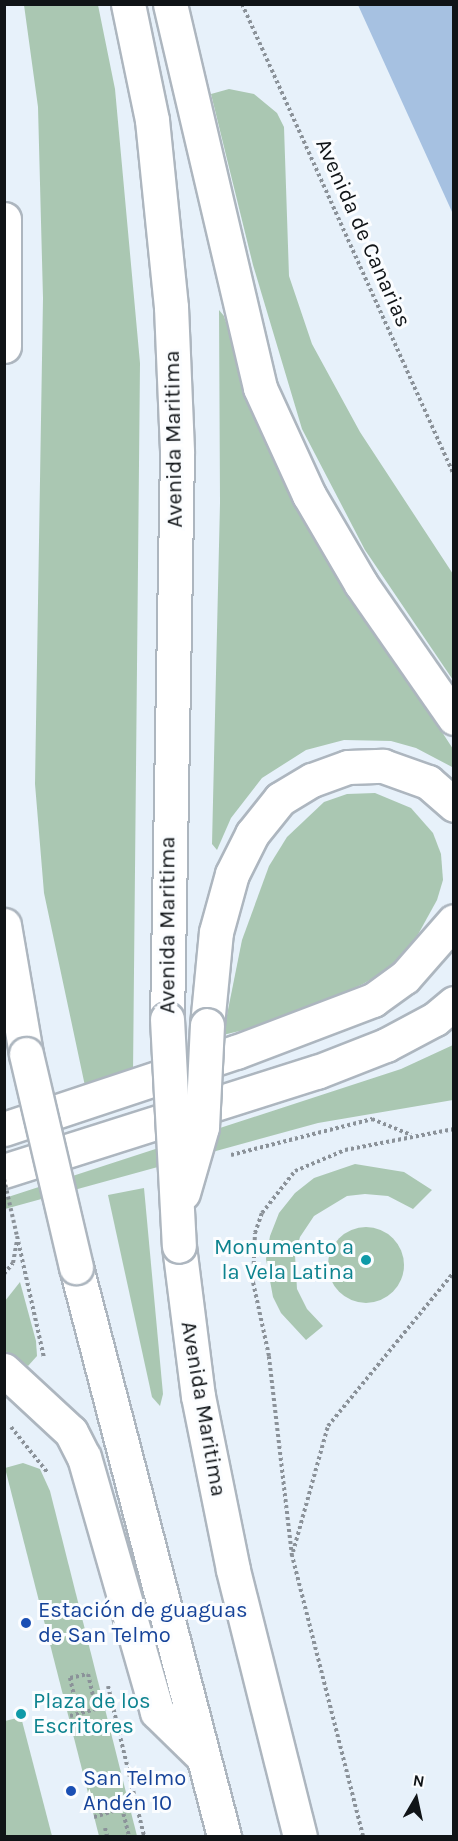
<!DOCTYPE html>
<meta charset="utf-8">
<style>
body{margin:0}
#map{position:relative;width:458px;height:1841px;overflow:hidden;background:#e7f1fa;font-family:Karla,sans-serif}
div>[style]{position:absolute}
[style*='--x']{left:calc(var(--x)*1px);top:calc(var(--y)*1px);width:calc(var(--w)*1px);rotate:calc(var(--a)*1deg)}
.green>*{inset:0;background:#aac7b2}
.round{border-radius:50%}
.water>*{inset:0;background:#a6c1e1}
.path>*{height:4px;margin-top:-2px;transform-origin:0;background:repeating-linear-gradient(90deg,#8b9299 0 3px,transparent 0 6px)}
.roads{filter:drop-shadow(2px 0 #adb6bf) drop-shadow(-2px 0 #adb6bf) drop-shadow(0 2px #adb6bf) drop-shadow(0 -2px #adb6bf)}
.tertiary>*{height:33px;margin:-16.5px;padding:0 16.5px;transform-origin:16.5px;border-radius:16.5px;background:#fff}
.trunk>*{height:33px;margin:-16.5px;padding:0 16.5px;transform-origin:16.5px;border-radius:16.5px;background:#fff}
.path-bridge>*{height:4px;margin-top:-2px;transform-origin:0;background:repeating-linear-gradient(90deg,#8b9299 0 3px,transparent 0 6px)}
.bridges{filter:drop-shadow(2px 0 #adb6bf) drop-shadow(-2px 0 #adb6bf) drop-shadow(0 2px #adb6bf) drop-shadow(0 -2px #adb6bf)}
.trunk-bridge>*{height:33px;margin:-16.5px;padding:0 16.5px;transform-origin:16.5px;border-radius:16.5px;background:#fff}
.dots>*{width:16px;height:16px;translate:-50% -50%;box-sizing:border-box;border:3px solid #fbfdff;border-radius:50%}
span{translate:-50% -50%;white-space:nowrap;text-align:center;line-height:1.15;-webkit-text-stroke:6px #fbfdff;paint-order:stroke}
.street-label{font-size:22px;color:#101417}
.culture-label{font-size:22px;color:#0d838f}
.right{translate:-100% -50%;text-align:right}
.left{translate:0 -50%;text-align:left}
.transit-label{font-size:22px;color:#164399}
.frame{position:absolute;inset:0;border:6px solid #101417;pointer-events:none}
.north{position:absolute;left:386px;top:1769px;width:60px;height:60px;-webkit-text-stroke:4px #fbfdff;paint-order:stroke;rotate:9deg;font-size:16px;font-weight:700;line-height:24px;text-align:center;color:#101417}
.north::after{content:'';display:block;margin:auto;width:21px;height:27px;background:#101417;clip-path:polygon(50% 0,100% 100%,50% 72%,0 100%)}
</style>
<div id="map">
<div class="green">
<i style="clip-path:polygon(24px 5px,98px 5px,115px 89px,140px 363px,133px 1074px,85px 1086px,44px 893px,35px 784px,43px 298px,38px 107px)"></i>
<i style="clip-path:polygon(229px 89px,254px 94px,277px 113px,284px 127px,289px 276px,312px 344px,360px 432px,453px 574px,453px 680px,365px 550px,302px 429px,253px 265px,211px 94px)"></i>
<i style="clip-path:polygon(219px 310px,224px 316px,257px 423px,299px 511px,453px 749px,454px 768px,416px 748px,391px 741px,344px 740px,306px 750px,262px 778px,231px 818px,217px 850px,212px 844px,220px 503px)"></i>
<i style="clip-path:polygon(375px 793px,411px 808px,433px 833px,441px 854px,443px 880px,437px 900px,410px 949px,390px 968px,363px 984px,281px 1021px,223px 1035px,242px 940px,269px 866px,287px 837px,324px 802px,347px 794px)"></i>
<i style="clip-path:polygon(453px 1045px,453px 1100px,318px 1123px,5px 1209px,5px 1198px,401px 1069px)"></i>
<i style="clip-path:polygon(355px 1164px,404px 1172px,432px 1190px,413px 1209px,388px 1196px,365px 1194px,347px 1196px,314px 1216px,300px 1237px,295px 1255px,297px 1289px,307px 1309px,323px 1326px,306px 1340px,281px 1313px,273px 1297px,266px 1259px,270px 1236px,279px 1213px,295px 1193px,314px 1178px)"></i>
<i style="clip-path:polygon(144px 1188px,163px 1394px,160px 1406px,152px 1397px,108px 1195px)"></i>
<i class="round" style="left:328px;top:1227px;width:76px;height:76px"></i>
<i style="clip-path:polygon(20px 1282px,36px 1341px,37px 1356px,28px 1366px,5px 1351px,5px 1301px)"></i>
<i style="clip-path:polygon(23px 1463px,40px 1469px,50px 1491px,137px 1836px,99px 1836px,5px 1468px)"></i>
<i style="clip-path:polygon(21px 1717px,52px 1836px,5px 1836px,5px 1721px)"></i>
</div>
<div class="water">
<i style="clip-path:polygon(358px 5px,453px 5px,453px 214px)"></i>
</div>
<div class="path">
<i style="--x:242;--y:4;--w:517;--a:65.77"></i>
<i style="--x:231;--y:1155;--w:146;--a:-14.3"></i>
<i style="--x:372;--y:1119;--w:42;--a:22.3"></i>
<i style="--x:4;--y:1217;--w:1;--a:0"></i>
<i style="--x:17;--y:1236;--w:125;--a:77.5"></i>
<i style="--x:4;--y:1274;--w:14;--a:-51"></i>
<i style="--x:13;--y:1263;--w:23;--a:-80"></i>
<i style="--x:11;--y:1427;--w:58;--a:51.3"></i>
<i style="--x:293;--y:1552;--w:131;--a:-74.5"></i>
<i style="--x:328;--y:1426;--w:199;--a:-50.7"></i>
<i style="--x:108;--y:1686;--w:154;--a:76.5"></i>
<i style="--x:76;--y:1704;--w:27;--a:-103"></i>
<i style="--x:70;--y:1678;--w:18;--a:-13"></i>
<i style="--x:88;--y:1674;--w:36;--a:77"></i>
<i style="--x:70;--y:1716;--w:35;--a:-15"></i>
<i style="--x:122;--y:1808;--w:29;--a:76"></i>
<i style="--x:94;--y:1817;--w:37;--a:-17"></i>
<i style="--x:105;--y:1828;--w:8;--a:76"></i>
<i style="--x:363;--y:1836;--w:289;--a:-104.2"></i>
<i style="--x:292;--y:1556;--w:201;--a:-96.6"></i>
<i style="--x:269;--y:1356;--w:76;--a:-102.2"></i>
<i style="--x:253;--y:1282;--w:49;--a:-87.7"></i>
<i style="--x:255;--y:1233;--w:21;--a:-71"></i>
<i style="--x:262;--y:1213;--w:53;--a:-51.8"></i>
<i style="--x:295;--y:1171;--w:54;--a:-22.8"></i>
<i style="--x:345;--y:1150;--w:111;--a:-10.9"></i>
</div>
<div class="roads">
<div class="tertiary">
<i style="--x:4;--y:1171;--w:328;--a:-17.6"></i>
<i style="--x:317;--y:1072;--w:74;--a:-21.4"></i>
<i style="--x:386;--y:1045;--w:55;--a:-28"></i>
<i style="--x:435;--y:1019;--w:25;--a:-40"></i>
</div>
<div class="trunk">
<i style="--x:128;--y:4;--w:118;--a:78.3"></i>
<i style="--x:152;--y:120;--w:188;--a:84.2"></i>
<i style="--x:171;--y:307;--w:146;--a:87.6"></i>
<i style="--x:177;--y:453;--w:566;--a:91.01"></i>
<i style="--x:170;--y:4;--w:394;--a:76.8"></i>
<i style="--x:260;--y:388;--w:118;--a:65.4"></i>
<i style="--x:309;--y:495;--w:103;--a:59.7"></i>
<i style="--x:361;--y:584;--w:163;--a:55.2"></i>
<i style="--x:4;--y:219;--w:127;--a:90"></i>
<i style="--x:4;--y:925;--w:131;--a:80.3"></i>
<i style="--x:207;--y:1025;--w:93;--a:-84.5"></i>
<i style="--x:216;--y:932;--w:60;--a:-74.6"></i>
<i style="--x:232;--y:874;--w:45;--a:-63.4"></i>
<i style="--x:252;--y:834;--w:45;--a:-51.3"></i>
<i style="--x:280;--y:799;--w:37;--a:-31"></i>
<i style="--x:312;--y:780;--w:38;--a:-20"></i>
<i style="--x:348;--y:767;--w:35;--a:-2"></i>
<i style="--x:383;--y:766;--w:48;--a:19.6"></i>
<i style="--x:428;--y:782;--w:35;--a:41"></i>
<i style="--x:4;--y:1129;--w:244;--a:-18.4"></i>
<i style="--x:236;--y:1052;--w:147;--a:-20.8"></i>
<i style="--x:373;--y:1000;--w:39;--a:-36"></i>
<i style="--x:405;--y:977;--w:74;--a:-48.8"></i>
<i style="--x:179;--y:1246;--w:151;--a:82.8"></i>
<i style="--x:198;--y:1396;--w:177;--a:78.6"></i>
<i style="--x:233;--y:1570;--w:274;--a:75.9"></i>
<i style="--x:76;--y:1267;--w:588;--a:75.42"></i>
<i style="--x:4;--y:1370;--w:91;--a:42.8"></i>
<i style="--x:71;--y:1432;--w:28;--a:63"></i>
<i style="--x:84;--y:1457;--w:265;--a:74"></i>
<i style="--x:157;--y:1712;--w:64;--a:44.4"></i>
</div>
</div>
<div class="path-bridge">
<i style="--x:4;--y:1179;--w:58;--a:77.2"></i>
</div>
<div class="bridges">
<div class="trunk-bridge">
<i style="--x:167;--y:1019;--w:227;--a:87"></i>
<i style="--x:26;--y:1054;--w:219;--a:76.8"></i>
<i style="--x:183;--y:1193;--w:69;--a:-73.9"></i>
<i style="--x:202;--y:1127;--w:102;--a:-87.2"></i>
</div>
</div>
<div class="dots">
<i style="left:366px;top:1260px;background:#0f9aa8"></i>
<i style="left:26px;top:1623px;background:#1a4fb4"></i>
<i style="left:21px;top:1714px;background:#0f9aa8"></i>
<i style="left:71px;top:1791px;background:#1a4fb4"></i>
</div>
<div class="street-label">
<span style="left:363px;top:233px;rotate:66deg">Avenida de Canarias</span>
<span style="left:174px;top:439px;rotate:-91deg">Avenida Maritima</span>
<span style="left:168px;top:925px;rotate:-90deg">Avenida Maritima</span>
<span style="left:203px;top:1409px;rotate:80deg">Avenida Maritima</span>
</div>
<div class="culture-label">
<span class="right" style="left:354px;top:1260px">Monumento a<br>la Vela Latina</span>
<span class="left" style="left:33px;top:1714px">Plaza de los<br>Escritores</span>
</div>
<div class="transit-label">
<span class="left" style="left:38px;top:1623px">Estación de guaguas<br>de San Telmo</span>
<span class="left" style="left:83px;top:1791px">San Telmo<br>Andén 10</span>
</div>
<div class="frame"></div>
<div class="north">N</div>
</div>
